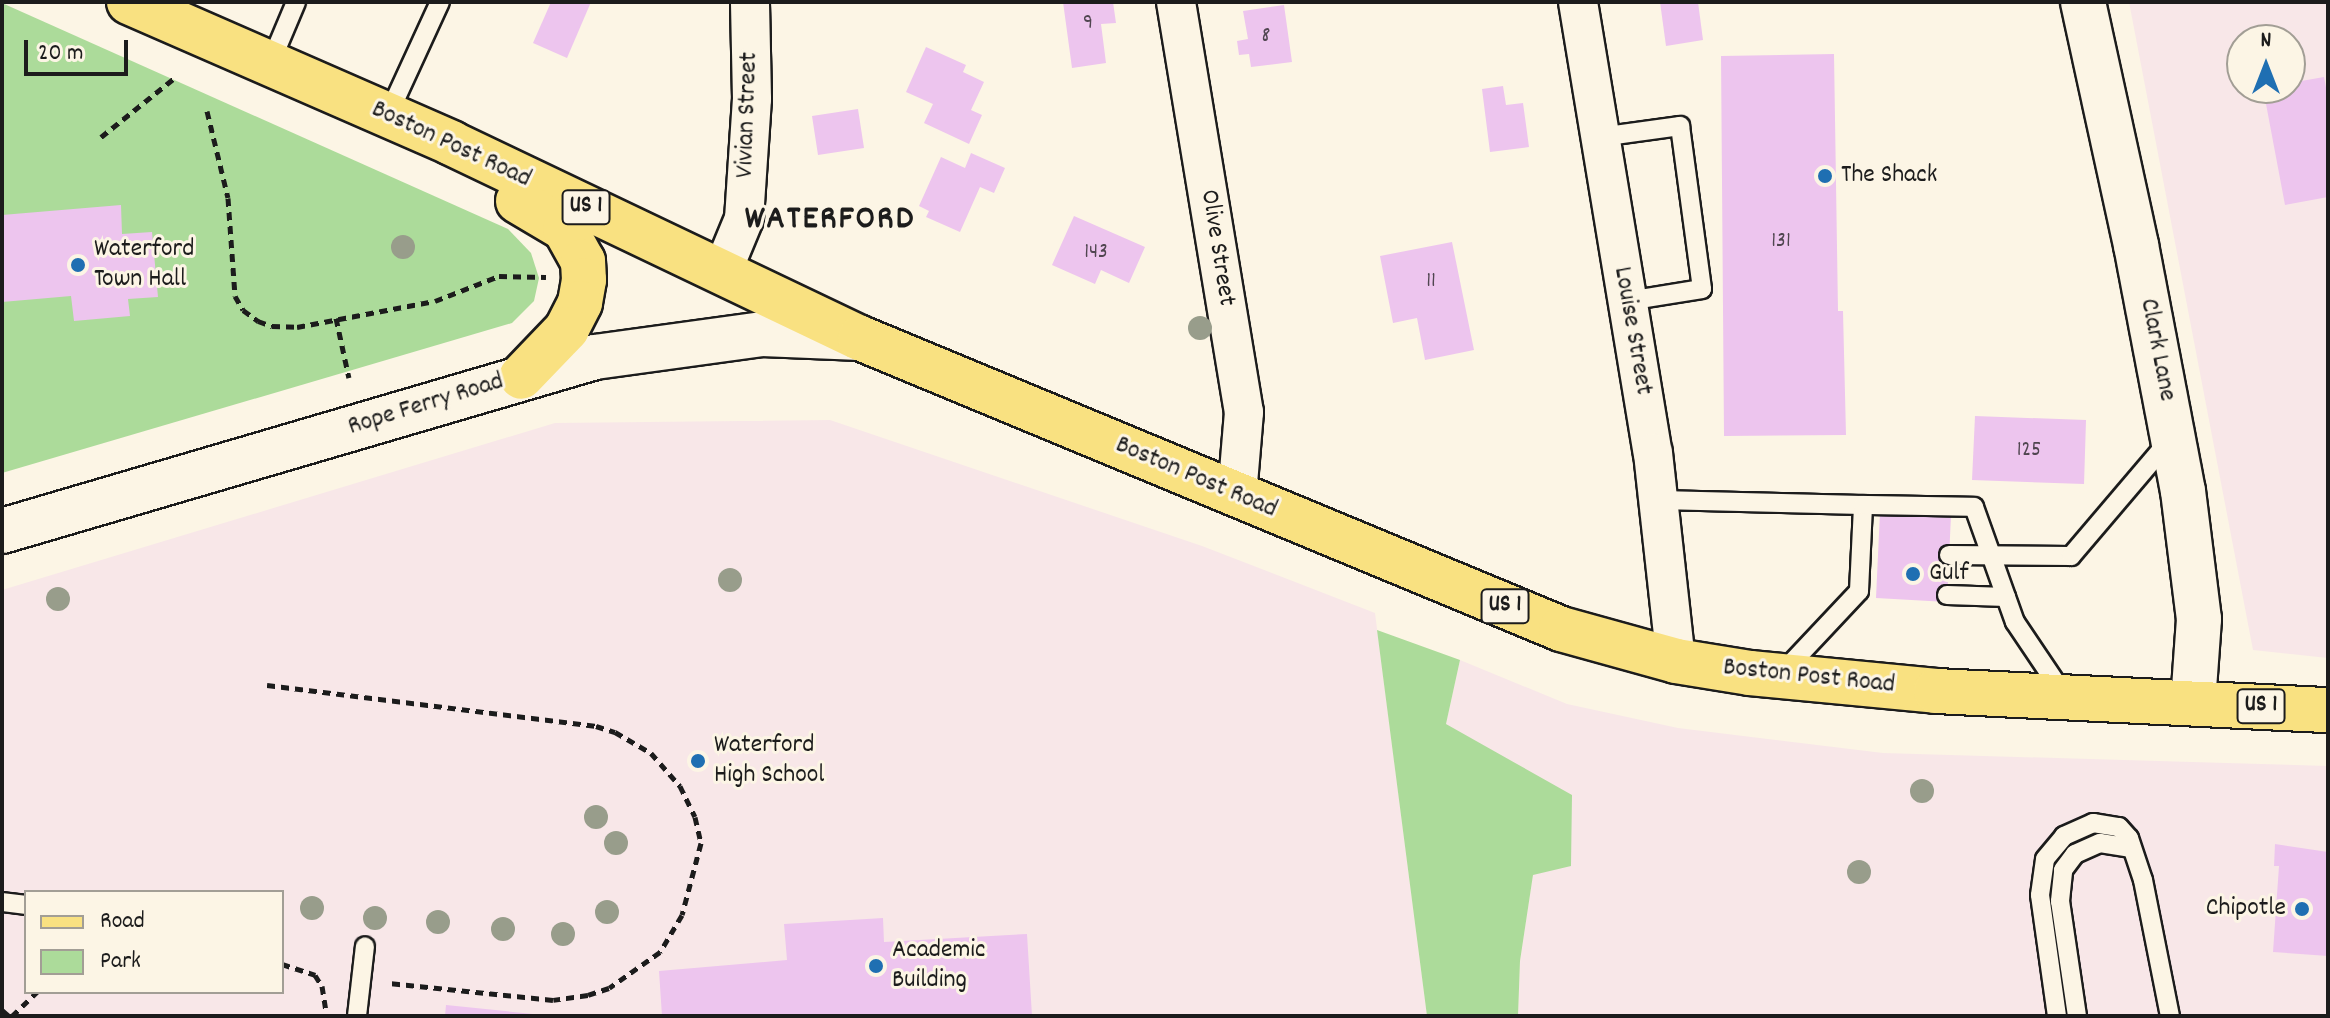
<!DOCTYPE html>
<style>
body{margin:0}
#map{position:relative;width:2330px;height:1018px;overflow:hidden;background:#fcf5e5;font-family:Dekko,sans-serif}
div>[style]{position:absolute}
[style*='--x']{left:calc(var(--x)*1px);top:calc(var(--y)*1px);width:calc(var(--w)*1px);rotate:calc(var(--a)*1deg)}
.built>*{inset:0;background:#f8e7e8}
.green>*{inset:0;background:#acdb9a}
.building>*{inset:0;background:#edc5ee}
.path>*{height:5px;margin-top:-2.5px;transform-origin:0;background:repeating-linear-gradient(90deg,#1c1c1c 0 8px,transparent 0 14px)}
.roads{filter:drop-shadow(2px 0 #1c1c1c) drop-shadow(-2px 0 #1c1c1c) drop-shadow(0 2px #1c1c1c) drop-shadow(0 -2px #1c1c1c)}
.lane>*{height:18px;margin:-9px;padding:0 9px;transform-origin:9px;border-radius:9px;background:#fcf5e5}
.street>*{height:38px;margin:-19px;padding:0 19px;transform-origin:19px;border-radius:19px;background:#fcf5e5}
.secondary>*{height:44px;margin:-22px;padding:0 22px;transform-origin:22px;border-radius:22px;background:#fcf5e5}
.primary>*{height:44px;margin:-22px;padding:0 22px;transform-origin:22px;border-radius:22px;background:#f9e181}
.trees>*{width:24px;height:24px;margin:-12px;border-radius:50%;background:#989d8b}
.dots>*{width:22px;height:22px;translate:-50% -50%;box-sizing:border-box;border:4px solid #fcf5e5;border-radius:50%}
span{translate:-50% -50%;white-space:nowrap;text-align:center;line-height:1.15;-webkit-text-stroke:6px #fcf5e5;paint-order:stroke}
.number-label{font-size:22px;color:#504650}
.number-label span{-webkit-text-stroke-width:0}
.shield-label span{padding:2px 6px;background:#fcf5e5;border:2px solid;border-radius:6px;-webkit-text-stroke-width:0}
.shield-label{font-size:24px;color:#1c1c1c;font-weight:700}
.street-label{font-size:26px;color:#1c1c1c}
.poi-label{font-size:26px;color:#1c1c1c}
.left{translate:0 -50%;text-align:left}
.right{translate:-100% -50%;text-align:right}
.district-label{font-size:34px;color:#1c1c1c;font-weight:700;letter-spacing:2px}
.frame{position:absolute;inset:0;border:4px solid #1c1c1c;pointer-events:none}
.legend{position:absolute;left:24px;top:890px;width:260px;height:104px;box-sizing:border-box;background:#fcf5e5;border:2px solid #a29e95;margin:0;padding:10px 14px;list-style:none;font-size:24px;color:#1c1c1c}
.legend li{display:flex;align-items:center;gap:16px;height:40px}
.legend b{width:40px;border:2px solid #a29e95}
.north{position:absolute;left:2226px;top:24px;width:80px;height:80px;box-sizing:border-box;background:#fcf5e5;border:2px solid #a29e95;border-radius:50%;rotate:0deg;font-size:22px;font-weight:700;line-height:32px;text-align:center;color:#1c1c1c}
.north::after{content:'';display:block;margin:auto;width:28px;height:36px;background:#1f6fb2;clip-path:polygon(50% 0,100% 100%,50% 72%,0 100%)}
.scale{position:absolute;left:24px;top:40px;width:104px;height:36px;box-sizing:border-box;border:4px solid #1c1c1c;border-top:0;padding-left:10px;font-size:24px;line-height:28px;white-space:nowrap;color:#1c1c1c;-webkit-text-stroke:6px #fcf5e5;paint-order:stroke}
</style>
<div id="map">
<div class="built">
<i style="clip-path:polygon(evenodd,2129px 2px,2328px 2px,2328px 658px,2253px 650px,2129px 2px,2242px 40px,2290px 40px,2290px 88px,2242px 88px,2242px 40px)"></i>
<i style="clip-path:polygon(evenodd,830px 420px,1202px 546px,1375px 613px,1427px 1016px,2px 1016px,2px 590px,555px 423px,830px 420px,26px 892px,282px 892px,282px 992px,26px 992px,26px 892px)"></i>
<i style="clip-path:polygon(1460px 660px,1567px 704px,1678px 728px,1883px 753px,2328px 766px,2328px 1016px,1518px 1016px,1520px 961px,1533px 874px,1446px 724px)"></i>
</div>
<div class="green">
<i style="clip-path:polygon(2px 3px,508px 229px,531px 253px,539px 278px,534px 301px,512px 323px,2px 473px)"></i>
<i style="clip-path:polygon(1377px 630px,1460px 660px,1446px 724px,1572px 795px,1571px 866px,1533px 875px,1520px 961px,1518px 1016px,1427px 1016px)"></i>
</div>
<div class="building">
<i style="clip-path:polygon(551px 2px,591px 2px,567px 58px,533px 43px)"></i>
<i style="clip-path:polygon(1063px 2px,1113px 2px,1116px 23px,1101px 24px,1106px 63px,1072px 68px)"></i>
<i style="clip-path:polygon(1660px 2px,1698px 2px,1703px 40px,1666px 46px)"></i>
<i style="clip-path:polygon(1284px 5px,1292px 62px,1251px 67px,1249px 54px,1239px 55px,1237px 41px,1248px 39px,1243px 11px)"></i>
<i style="clip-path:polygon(926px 47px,966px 65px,963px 72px,984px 82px,971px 110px,982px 115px,969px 144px,924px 123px,933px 104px,906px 92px)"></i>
<i style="clip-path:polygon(1834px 54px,1838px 311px,1843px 311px,1846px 435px,1724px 436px,1721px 56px)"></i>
<i style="clip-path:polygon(2324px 77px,2328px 98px,2328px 197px,2285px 205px,2263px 88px,2290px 88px,2290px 83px)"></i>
<i style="clip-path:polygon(1503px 86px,1506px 105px,1523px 103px,1529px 147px,1490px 152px,1482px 89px)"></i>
<i style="clip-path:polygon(858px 109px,864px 148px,818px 155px,812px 116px)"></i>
<i style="clip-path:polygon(971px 153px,1005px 168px,994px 193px,980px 187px,960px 232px,926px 217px,929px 211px,919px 206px,941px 157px,965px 168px)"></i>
<i style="clip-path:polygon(121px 205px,122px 234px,152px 232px,158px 297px,128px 299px,130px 316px,74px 321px,71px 296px,2px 302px,2px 215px)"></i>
<i style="clip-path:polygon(1074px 216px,1145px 247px,1129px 283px,1101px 270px,1095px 284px,1052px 265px)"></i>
<i style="clip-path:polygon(1452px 242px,1474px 350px,1425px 360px,1417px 318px,1393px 323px,1380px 256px)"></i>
<i style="clip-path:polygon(1975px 416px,2086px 420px,2084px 484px,1972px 480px)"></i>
<i style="clip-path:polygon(1880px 512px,1951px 515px,1947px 602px,1876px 598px)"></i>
<i style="clip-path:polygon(2275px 844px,2328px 852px,2328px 956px,2273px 952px,2279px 866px,2274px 866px)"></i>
<i style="clip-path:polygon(883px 918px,884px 942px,1027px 934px,1032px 1016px,662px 1016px,659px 971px,787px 960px,784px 924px)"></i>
<i style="clip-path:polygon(446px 1005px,533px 1014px,532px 1016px,445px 1016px)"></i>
</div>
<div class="path">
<i style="--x:207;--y:111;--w:89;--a:76.4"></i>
<i style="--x:228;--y:198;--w:98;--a:85.9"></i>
<i style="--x:235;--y:296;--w:16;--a:60"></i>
<i style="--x:243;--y:310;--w:19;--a:36"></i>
<i style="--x:258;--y:321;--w:15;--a:20"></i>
<i style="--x:272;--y:326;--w:25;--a:2"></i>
<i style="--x:297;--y:327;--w:140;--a:-10.7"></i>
<i style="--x:435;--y:301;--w:69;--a:-21.3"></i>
<i style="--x:499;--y:276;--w:47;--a:1.2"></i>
<i style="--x:101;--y:137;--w:97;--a:-38.8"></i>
<i style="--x:336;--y:318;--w:61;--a:77.8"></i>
<i style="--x:267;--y:685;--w:332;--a:7.1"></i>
<i style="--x:596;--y:726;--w:20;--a:18"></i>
<i style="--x:615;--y:732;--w:42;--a:30.3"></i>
<i style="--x:651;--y:753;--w:44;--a:48.7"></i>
<i style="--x:680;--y:786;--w:34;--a:64"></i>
<i style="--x:695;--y:817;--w:27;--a:77"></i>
<i style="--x:701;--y:843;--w:74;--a:104.8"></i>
<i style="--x:682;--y:915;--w:43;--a:120.7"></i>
<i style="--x:660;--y:952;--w:62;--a:144.8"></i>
<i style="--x:609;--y:988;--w:22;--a:162"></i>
<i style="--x:588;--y:995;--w:35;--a:172"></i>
<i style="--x:553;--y:1000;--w:165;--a:-174.1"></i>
<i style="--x:282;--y:964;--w:35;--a:18"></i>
<i style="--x:315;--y:975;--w:13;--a:58"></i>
<i style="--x:322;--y:986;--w:30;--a:81"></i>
<i style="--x:2;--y:1010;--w:9;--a:41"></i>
<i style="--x:12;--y:1016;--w:35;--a:-44"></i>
</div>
<div class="roads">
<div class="lane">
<i style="--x:270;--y:64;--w:67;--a:-67.2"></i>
<i style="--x:388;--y:115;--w:124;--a:-65.3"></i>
<i style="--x:1600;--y:137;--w:81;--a:-7.8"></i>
<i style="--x:1680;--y:126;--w:164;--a:82.3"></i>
<i style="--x:1702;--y:289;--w:76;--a:170.9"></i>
<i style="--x:1659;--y:500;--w:204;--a:1.4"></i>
<i style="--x:1949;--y:555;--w:122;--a:0.5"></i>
<i style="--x:2071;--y:556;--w:151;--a:-49.6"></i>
<i style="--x:1947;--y:595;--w:59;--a:1.9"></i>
<i style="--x:1783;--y:672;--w:111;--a:-46.8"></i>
<i style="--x:1859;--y:591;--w:86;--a:-87.3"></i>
<i style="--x:1863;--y:505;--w:111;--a:1"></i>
<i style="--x:1974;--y:507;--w:122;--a:70.4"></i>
<i style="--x:2015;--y:622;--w:88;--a:56.1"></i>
<i style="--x:2;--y:902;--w:24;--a:7"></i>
<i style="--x:357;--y:1016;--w:70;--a:-83.5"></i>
<i style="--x:2057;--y:1016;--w:122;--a:-98"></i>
<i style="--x:2040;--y:895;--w:36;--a:-82"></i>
<i style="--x:2045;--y:859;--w:30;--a:-50"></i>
<i style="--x:2064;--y:836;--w:32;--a:-24"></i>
<i style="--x:2093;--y:823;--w:26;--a:9"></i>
<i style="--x:2119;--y:827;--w:15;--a:48"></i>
<i style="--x:2129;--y:838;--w:44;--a:71.6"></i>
<i style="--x:2143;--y:880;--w:139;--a:78.8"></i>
<i style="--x:2077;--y:1016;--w:116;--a:-98.4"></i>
<i style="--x:2060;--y:901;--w:31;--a:-84"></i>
<i style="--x:2063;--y:870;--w:20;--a:-53"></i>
<i style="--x:2075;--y:854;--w:27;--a:-24"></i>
<i style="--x:2100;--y:843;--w:32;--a:9"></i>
</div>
<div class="street">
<i style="--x:1176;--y:2;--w:416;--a:80.6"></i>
<i style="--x:1244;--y:412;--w:83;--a:94.8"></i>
<i style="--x:1578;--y:2;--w:457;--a:80.6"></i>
<i style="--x:1653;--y:453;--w:209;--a:83.7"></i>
<i style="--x:722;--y:272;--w:57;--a:-67.5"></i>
<i style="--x:744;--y:219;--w:120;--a:-86.2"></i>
<i style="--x:752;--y:99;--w:97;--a:-91.2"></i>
</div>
<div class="secondary">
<i style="--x:2083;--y:2;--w:249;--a:77.7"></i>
<i style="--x:2136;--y:245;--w:250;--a:79.2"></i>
<i style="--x:2183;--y:491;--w:129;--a:82.9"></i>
<i style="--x:2199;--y:619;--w:83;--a:94.1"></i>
<i style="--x:2;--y:531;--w:618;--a:-16.35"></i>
<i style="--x:595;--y:357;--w:169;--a:-7.8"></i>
<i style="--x:762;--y:334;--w:98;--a:2.3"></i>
</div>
<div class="primary">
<i style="--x:129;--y:2;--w:352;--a:23.6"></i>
<i style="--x:451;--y:143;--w:453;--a:25.5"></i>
<i style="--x:860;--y:338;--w:759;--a:22.54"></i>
<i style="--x:1561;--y:629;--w:119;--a:15.5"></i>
<i style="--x:1676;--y:661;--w:75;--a:9.2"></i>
<i style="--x:1750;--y:673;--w:187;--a:5.5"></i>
<i style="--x:1936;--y:691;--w:392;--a:2.8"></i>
<i style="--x:518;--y:201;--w:55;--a:30.8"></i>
<i style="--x:565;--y:229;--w:37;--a:61"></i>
<i style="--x:583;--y:261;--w:19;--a:87"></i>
<i style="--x:584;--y:280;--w:23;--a:100"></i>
<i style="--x:580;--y:303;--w:29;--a:117"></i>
<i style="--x:567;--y:329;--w:66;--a:133.8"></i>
</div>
</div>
<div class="trees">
<i style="left:403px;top:247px"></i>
<i style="left:1200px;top:328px"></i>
<i style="left:730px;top:580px"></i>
<i style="left:58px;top:599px"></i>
<i style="left:1922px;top:791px"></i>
<i style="left:596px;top:817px"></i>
<i style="left:616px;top:843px"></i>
<i style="left:1859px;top:872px"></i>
<i style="left:312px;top:908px"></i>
<i style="left:607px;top:912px"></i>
<i style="left:375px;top:918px"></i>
<i style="left:438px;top:922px"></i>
<i style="left:503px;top:929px"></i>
<i style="left:563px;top:934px"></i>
</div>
<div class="dots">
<i style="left:1825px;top:176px;background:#1f6fb2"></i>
<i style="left:78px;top:265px;background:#1f6fb2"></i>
<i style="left:1913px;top:574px;background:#1f6fb2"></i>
<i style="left:698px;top:761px;background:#1f6fb2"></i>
<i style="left:2302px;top:909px;background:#1f6fb2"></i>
<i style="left:876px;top:966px;background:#1f6fb2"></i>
</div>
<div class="number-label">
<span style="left:1088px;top:24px">9</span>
<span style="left:1266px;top:37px">8</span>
<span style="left:1781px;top:242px">131</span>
<span style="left:1096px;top:253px">143</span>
<span style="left:1431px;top:282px">11</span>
<span style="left:2029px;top:451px">125</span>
</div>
<div class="shield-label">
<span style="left:586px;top:207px">US 1</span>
<span style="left:1505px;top:606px">US 1</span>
<span style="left:2261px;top:706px">US 1</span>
</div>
<div class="street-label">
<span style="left:748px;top:115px;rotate:-88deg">Vivian Street</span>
<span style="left:451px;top:145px;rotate:25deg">Boston Post Road</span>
<span style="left:1217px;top:248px;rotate:81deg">Olive Street</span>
<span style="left:1632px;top:331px;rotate:80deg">Louise Street</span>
<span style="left:2157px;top:350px;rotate:79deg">Clark Lane</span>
<span style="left:426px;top:405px;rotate:-17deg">Rope Ferry Road</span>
<span style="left:1196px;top:478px;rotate:23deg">Boston Post Road</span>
<span style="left:1809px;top:677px;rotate:6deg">Boston Post Road</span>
</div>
<div class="poi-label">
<span class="left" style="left:1841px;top:176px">The Shack</span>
<span class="left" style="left:94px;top:265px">Waterford<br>Town Hall</span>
<span class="left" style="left:1929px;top:574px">Gulf</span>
<span class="left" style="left:714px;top:761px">Waterford<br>High School</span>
<span class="right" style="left:2286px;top:909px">Chipotle</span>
<span class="left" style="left:892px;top:966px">Academic<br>Building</span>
</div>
<div class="district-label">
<span style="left:830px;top:221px">WATERFORD</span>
</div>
<div class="frame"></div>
<ul class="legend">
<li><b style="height:10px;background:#f9e181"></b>Road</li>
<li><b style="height:22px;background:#acdb9a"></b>Park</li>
</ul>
<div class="north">N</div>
<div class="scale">20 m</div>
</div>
